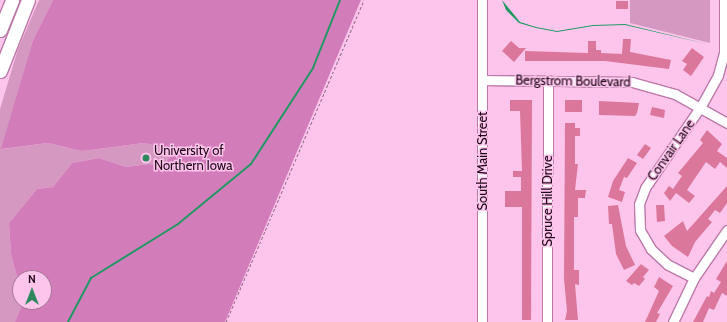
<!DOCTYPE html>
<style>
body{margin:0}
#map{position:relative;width:727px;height:322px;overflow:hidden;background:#fec5ec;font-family:Cabin,sans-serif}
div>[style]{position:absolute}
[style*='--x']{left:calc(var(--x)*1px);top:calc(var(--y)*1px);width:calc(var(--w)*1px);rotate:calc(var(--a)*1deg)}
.green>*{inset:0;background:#d498c1}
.forest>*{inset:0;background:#d27dba}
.water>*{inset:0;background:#219864}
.stream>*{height:2px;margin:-1px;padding:0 1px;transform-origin:1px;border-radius:1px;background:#219864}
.building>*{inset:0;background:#db779a}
.path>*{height:1px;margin-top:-0.5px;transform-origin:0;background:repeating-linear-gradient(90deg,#946b88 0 3px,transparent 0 5px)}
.roads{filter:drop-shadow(1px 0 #bc79a8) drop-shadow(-1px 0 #bc79a8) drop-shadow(0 1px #bc79a8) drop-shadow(0 -1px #bc79a8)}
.minor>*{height:9px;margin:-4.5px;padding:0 4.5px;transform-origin:4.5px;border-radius:4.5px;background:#fff}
.highway>*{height:13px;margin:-6.5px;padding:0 6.5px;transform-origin:6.5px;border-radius:6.5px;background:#fff}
.dots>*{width:11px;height:11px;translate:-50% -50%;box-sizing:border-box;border:2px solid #fec5ec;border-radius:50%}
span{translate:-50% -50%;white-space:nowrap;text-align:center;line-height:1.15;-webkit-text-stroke:3px #fec5ec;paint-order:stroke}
.street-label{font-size:13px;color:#1e0618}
.poi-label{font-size:13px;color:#1e0618}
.left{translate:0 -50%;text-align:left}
.north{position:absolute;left:12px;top:270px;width:40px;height:40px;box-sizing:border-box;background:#fec5ec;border:1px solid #a47997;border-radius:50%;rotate:0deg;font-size:11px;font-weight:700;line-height:16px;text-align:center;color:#1e0618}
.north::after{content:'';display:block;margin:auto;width:14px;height:18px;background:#2f885d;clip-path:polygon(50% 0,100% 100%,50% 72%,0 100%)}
</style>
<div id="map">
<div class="green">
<i style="clip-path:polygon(39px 0,53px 0,33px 40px,2px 149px,48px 143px,82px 151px,144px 143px,175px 150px,163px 166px,149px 164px,126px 167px,99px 158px,72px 163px,53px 187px,37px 189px,9px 223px,11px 254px,20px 288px,20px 302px,23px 302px,15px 322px,0 322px,0 109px,18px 49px)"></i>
<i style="clip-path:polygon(630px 0,710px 0,710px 43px,630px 23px)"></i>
</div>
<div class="forest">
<i style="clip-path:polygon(53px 0,361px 0,225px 322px,15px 322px,23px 302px,44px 302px,44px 278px,20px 278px,20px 288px,11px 254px,9px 223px,37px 189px,53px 187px,72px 163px,99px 158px,126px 167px,149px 164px,163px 166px,175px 150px,144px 143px,82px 151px,48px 143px,1px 149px,33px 40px)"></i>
</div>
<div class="water">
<i style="clip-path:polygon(502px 0,520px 22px,536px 27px,557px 31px,593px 25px,625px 24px,711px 45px,625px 25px,593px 26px,557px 32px,536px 28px,519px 23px,506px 10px)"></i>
</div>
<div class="stream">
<i style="--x:68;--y:322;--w:50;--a:-62.4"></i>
<i style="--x:91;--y:278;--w:102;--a:-31.8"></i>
<i style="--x:178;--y:224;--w:94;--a:-39.4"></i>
<i style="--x:251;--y:164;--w:114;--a:-57.1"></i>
<i style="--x:313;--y:68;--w:73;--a:-68.3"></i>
</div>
<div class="building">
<i style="clip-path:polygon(616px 1px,628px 1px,628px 9px,616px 9px)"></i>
<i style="clip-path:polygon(623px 39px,631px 39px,630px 52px,671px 60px,669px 69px,605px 61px,525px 61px,525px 51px,588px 53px,588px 41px,596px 41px,596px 50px,601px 50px,601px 53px,622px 54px)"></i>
<i style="clip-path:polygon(511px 41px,519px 48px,526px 48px,514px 62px,502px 51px)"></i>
<i style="clip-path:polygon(692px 48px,704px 57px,691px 76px,683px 70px,687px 64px,682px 61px)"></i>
<i style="clip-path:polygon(510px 100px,532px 100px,531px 320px,522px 320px,522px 207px,505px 207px,505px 191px,521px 191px,521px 177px,513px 177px,513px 171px,522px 171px,520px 111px,510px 111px)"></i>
<i style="clip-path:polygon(565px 100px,582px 100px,582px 112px,565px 112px)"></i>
<i style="clip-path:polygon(599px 101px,639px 103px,637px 113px,635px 116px,599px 115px)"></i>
<i style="clip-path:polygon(652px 107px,665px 110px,664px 118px,650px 115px)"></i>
<i style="clip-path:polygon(565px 123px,575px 123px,575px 128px,580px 128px,580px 136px,575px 136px,575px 164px,578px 164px,575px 190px,586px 190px,585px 198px,578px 198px,578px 217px,574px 217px,574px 270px,579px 270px,579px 285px,575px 284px,578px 320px,565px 320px,567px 311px,564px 279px)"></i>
<i style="clip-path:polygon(707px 130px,722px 144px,717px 151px,727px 158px,727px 168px,720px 162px,715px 169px,706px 162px,687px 190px,695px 196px,689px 203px,676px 193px,670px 201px,664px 193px,669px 186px,673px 189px,682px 176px,678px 173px,703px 143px,700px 140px)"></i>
<i style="clip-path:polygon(645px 144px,651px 148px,643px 159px,637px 155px)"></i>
<i style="clip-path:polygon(628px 158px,637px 163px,627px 178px,624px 177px,619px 190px,625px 192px,622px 202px,608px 197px,613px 181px)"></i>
<i style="clip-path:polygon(727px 186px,727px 203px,720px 213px,715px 210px,708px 219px,712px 222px,695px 242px,688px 257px,672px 246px,664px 236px,683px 221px,687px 231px)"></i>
<i style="clip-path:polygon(618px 205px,626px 246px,635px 265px,624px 270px,616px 254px,612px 224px,609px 224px,608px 206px)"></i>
<i style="clip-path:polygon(656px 205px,664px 205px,665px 221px,657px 222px)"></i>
<i style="clip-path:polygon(727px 261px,727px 296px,722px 293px,714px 310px,709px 308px,703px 322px,693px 322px,707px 296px,709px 297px,711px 291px,714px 293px,721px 282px,716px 279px)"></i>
<i style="clip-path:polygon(641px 264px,649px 270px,643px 277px,645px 279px,639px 286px,634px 283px,632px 285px,626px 281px)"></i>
<i style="clip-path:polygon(659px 277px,673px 286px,657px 313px,660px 314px,656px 322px,645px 322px,659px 291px,654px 287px)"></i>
</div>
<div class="path">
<i style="--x:226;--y:322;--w:350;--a:-66.8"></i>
</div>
<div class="roads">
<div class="minor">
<i style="--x:482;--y:80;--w:150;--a:0.8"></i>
<i style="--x:632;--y:82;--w:45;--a:15.6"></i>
<i style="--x:675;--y:94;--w:60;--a:29.1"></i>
<i style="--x:694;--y:278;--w:30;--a:-153"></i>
<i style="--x:667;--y:264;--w:22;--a:-137"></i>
<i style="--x:651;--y:249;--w:22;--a:-120"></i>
<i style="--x:640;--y:230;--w:26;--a:-92"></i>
<i style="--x:639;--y:204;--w:17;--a:-69"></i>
<i style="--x:645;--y:188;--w:99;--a:-55.7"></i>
<i style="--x:701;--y:106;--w:35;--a:-61"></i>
<i style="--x:718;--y:75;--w:24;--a:-75"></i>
<i style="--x:724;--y:52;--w:52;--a:-90"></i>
<i style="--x:482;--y:322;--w:322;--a:-90"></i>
<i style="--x:547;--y:322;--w:242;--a:-89.8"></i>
<i style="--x:673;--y:322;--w:49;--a:-64.5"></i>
<i style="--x:694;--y:278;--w:58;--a:-55.5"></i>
</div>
<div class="highway">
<i style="--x:0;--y:30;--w:32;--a:-68"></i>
<i style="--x:0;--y:71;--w:76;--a:-68.5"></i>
</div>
</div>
<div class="dots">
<i style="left:146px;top:158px;background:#2f885d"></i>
</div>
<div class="street-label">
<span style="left:573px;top:81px;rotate:1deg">Bergstrom Boulevard</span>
<span style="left:671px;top:150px;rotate:-55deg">Convair Lane</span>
<span style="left:482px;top:161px;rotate:-90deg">South Main Street</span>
<span style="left:547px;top:201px;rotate:-90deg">Spruce Hill Drive</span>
</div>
<div class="poi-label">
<span class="left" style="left:154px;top:158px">University of<br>Northern Iowa</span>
</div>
<div class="north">N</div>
</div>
